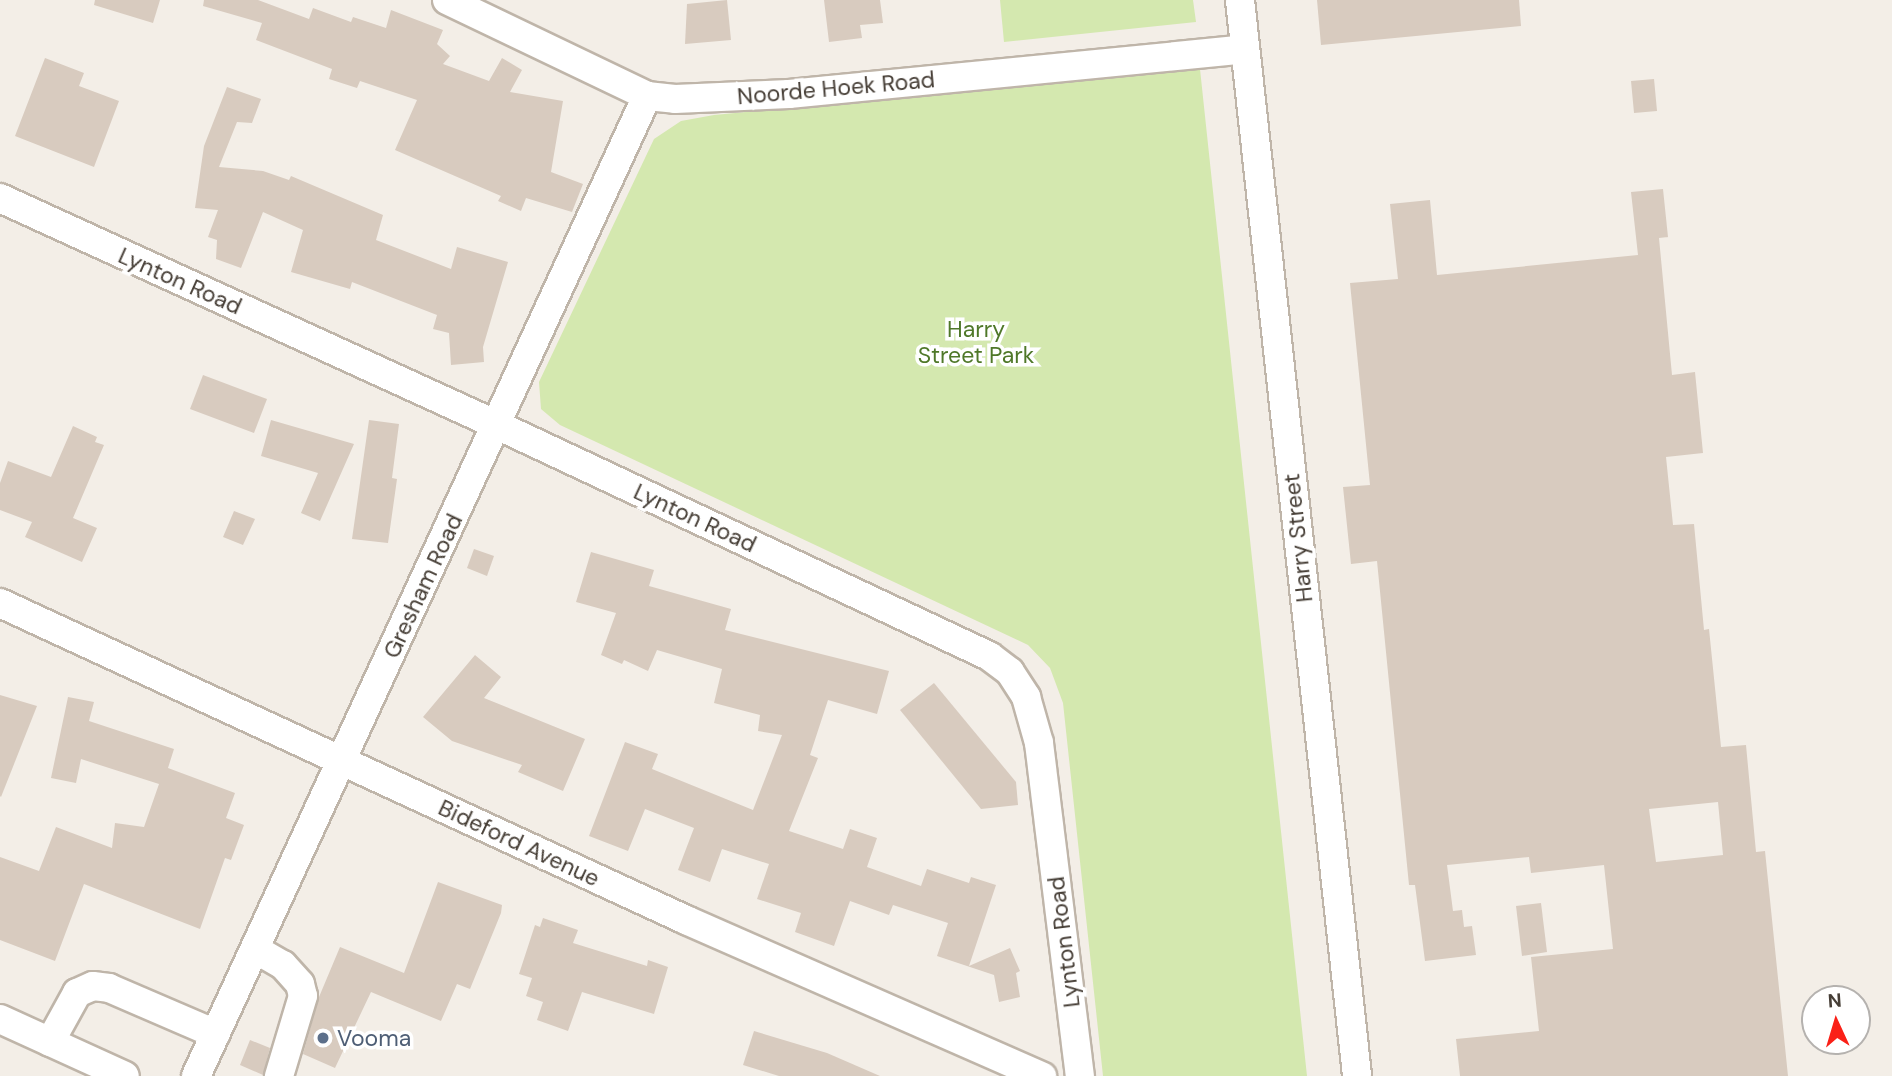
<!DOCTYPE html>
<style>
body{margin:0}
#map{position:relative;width:1892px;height:1076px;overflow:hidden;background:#f3eee7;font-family:"DM Sans",sans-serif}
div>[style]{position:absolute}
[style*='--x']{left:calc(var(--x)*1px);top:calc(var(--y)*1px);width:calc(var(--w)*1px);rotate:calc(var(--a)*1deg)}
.green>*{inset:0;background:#d4e8af}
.building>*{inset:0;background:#d8cbbf}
.roads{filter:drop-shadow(2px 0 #bfb5a9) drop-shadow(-2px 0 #bfb5a9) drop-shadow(0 2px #bfb5a9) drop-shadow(0 -2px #bfb5a9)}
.minor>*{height:28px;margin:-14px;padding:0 14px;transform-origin:14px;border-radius:14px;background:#fff}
.dots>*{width:19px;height:19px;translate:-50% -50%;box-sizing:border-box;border:4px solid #fff;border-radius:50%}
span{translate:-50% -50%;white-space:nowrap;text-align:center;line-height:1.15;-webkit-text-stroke:7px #fff;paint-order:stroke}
.street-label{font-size:23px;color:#463e36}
.park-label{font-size:23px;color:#4f7829}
.service-label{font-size:23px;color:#4e5e75}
.left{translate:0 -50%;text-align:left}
.north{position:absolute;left:1801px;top:985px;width:70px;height:70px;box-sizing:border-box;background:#fff;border:2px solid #b5b2af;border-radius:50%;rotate:356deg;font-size:19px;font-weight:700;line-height:28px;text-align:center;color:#463e36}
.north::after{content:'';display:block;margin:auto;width:24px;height:32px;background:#fa2017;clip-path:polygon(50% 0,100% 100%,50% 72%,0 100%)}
</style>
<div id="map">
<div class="green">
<i style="clip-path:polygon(1000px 0,1193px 0,1196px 22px,1004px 42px)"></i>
<i style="clip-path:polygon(1200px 69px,1307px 1076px,1103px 1076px,1063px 703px,1050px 668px,1028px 645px,560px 425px,541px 409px,539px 382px,654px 139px,681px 121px,714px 115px)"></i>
</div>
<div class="building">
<i style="clip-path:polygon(95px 0,160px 0,153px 23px,94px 5px)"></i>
<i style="clip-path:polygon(204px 0,258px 0,309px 19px,313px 8px,351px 22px,353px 17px,386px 28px,391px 10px,443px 30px,437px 44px,450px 56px,443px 64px,489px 81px,502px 58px,522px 70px,510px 92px,563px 101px,551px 172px,583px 184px,572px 212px,526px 198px,521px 211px,498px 201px,501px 196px,395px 150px,417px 100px,360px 81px,357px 88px,329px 79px,332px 69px,256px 40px,262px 23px,203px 6px)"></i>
<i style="clip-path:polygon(727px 0,731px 40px,685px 44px,687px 4px)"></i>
<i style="clip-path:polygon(824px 0,880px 0,883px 23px,860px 25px,862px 38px,829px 42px)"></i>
<i style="clip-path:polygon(1317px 0,1519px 0,1521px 26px,1321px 45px)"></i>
<i style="clip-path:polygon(45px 58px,84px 73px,79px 86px,119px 101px,94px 167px,15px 136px)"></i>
<i style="clip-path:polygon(1654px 79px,1657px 111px,1634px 113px,1631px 81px)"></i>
<i style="clip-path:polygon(227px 87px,261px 99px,252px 123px,237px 122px,219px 167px,263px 171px,289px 180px,291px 176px,383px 215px,376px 240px,451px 269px,457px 247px,508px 262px,483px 347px,484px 362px,451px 365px,449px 333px,433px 329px,437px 315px,352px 282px,350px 289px,291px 272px,303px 230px,263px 212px,241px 268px,216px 259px,217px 240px,208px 237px,218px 210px,195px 208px,204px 146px)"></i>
<i style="clip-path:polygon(evenodd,1663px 189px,1668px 237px,1659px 238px,1672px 375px,1695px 372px,1703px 453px,1666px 457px,1673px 525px,1694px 524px,1704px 630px,1709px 629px,1721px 747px,1746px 745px,1756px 852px,1765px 851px,1788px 1076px,1460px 1076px,1456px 1039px,1539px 1031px,1531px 957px,1613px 949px,1604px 865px,1531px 873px,1529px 857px,1447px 865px,1453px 911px,1462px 910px,1464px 927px,1472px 926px,1476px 955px,1425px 961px,1415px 885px,1409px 885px,1377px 561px,1351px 564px,1343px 487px,1370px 485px,1350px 283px,1398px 279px,1390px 204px,1430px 200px,1437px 275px,1638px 255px,1631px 192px,1663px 189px,1718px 802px,1723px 855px,1656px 862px,1649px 809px,1718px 802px)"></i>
<i style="clip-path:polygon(203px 375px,267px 399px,254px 433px,190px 409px)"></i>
<i style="clip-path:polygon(271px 420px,354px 444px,320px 521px,301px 513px,318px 473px,261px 456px)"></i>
<i style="clip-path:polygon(369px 420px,399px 424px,392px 478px,397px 479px,388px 543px,352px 539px)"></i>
<i style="clip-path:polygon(73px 426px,97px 437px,95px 442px,104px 445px,73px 518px,97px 528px,82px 562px,25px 537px,32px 522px,0 510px,0 483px,8px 461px,51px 477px)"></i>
<i style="clip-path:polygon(234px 511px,255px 519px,243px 545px,223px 537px)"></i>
<i style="clip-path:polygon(474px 549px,494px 556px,487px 576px,467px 568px)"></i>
<i style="clip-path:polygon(591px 552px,654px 570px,649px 586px,731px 609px,725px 630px,889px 671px,877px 714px,828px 700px,810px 755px,818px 758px,789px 831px,843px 849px,850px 829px,877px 838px,867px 867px,921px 886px,927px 869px,969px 883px,971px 877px,996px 885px,969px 966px,1010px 948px,1020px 971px,1016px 973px,1020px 997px,999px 1002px,994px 975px,937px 956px,948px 923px,893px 905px,889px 915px,850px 901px,834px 946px,795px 932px,801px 913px,757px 899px,769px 864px,722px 849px,710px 882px,678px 870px,694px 828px,645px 809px,628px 851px,589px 836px,625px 742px,658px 754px,652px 769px,753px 810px,782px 735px,758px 731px,760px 715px,714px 703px,722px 669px,657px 650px,648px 671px,624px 660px,622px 664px,601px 655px,616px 613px,576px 602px)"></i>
<i style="clip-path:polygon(475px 655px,501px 677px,484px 698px,585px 739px,563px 791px,518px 772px,522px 765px,452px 741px,423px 717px)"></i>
<i style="clip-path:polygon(934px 683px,1016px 782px,1018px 805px,981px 809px,900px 710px)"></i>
<i style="clip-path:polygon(0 695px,37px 706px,1px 797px,0 796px)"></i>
<i style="clip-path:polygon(68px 697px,94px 702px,89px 721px,174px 749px,168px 768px,235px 793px,226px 818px,244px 825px,231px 860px,225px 858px,200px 929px,84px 884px,55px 961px,0 940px,0 857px,39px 871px,56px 827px,112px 848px,115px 823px,144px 827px,159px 784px,81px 759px,76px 783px,51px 778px)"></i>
<i style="clip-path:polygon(438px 882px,502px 905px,501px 913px,470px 989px,457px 984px,441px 1021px,371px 992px,335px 1068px,303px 1054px,319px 997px,340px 947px,404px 973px)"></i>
<i style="clip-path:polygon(1541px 903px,1547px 952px,1522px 956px,1516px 906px)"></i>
<i style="clip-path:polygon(543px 918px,578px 930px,573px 943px,647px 966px,648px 960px,668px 967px,654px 1014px,582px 992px,568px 1031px,537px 1020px,543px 1002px,526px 996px,532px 978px,519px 974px,535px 925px,540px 927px)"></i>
<i style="clip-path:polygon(754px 1031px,827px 1053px,880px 1076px,779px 1076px,743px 1065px)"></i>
<i style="clip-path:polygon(250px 1040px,270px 1048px,263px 1075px,240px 1065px)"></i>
</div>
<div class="roads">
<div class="minor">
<i style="--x:447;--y:0;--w:222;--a:25.6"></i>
<i style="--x:647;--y:96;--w:28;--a:6"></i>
<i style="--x:675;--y:99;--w:114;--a:-2.5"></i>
<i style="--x:789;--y:94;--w:458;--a:-5.6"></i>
<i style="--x:1240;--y:0;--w:1082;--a:83.79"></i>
<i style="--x:0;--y:198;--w:546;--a:24.55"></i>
<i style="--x:497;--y:425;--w:544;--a:25.15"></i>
<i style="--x:989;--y:656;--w:26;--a:37"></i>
<i style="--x:1010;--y:672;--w:30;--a:57"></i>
<i style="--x:1026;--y:697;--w:48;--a:74.2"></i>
<i style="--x:1039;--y:743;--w:336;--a:83"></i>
<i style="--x:0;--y:603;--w:756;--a:24.8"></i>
<i style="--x:686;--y:920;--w:389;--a:23.7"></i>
<i style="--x:255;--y:949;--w:32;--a:30"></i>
<i style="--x:283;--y:965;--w:25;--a:48"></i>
<i style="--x:300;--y:984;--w:12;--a:76"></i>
<i style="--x:303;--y:996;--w:84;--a:106.7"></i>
<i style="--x:0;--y:1019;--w:137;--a:24.5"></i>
<i style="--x:50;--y:1042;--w:56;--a:-61.1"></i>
<i style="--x:77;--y:993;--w:17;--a:-24"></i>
<i style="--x:93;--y:986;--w:16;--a:7"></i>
<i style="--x:109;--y:988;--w:116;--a:23.3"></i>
<i style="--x:196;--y:1076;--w:1079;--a:-65.29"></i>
</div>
</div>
<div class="dots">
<i style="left:323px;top:1038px;background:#5c6f8a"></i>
</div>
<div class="street-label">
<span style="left:836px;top:88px;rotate:-5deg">Noorde Hoek Road</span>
<span style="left:180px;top:281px;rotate:24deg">Lynton Road</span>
<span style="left:695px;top:518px;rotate:25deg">Lynton Road</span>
<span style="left:1298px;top:538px;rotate:-96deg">Harry Street</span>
<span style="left:423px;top:586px;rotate:-65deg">Gresham Road</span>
<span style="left:519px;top:843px;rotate:25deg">Bideford Avenue</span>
<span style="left:1064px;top:942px;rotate:-97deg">Lynton Road</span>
</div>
<div class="park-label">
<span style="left:976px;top:342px">Harry<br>Street Park</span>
</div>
<div class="service-label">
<span class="left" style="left:337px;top:1038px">Vooma</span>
</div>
<div class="north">N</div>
</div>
